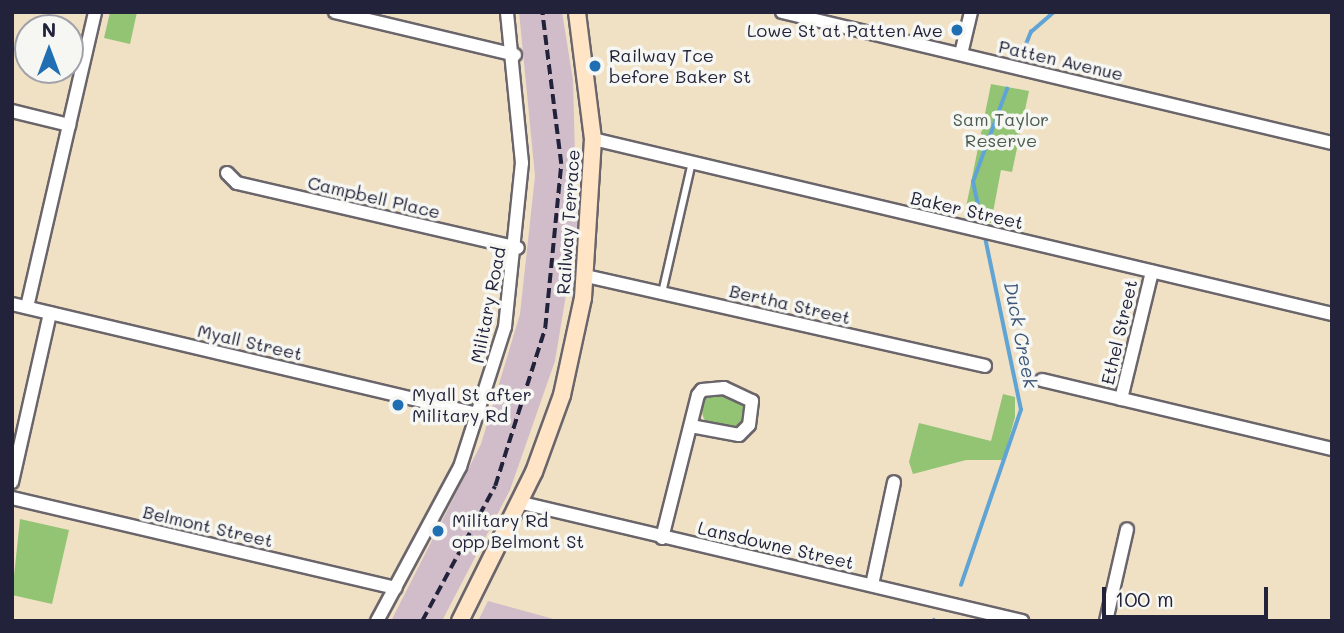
<!DOCTYPE html>
<style>
body{margin:0}
#map{position:relative;width:1344px;height:633px;overflow:hidden;background:#f0e1c4;font-family:Mali,sans-serif}
div>[style]{position:absolute}
[style*='--x']{left:calc(var(--x)*1px);top:calc(var(--y)*1px);width:calc(var(--w)*1px);rotate:calc(var(--a)*1deg)}
.industrial>*{inset:0;background:#d1bdca}
.green>*{inset:0;background:#93c474}
.round{border-radius:50%}
.stream>*{height:3.5px;margin:-1.75px;padding:0 1.75px;transform-origin:1.75px;border-radius:1.75px;background:#60a4d5}
.roads{filter:drop-shadow(2px 0 #6a656b) drop-shadow(-2px 0 #6a656b) drop-shadow(0 2px #6a656b) drop-shadow(0 -2px #6a656b)}
.lane>*{height:6px;margin:-3px;padding:0 3px;transform-origin:3px;border-radius:3px;background:#fff}
.street>*{height:12px;margin:-6px;padding:0 6px;transform-origin:6px;border-radius:6px;background:#fff}
.secondary>*{height:16px;margin:-8px;padding:0 8px;transform-origin:8px;border-radius:8px;background:#ffe4c6}
.rail>*{height:3.5px;margin-top:-1.75px;transform-origin:0;background:repeating-linear-gradient(90deg,#22223b 0 10px,transparent 0 15px)}
.dots>*{width:19px;height:19px;translate:-50% -50%;box-sizing:border-box;border:4px solid #f6f6f2;border-radius:50%}
span{translate:-50% -50%;white-space:nowrap;text-align:center;line-height:1.15;-webkit-text-stroke:7px #f6f6f2;paint-order:stroke}
.poi-label{font-size:18px;color:#22223b}
.right{translate:-100% -50%;text-align:right}
.left{translate:0 -50%;text-align:left}
.street-label{font-size:18px;color:#22223b}
.park-label{font-size:18px;color:#4a5b4f}
.water-label{font-size:19px;color:#3b5679;font-style:italic}
.frame{position:absolute;inset:0;border:14px solid #22223b;pointer-events:none}
.north{position:absolute;left:14px;top:14px;width:70px;height:70px;box-sizing:border-box;background:#f6f6f2;border:2px solid #a1a1a9;border-radius:50%;rotate:0deg;font-size:19px;font-weight:700;line-height:28px;text-align:center;color:#22223b}
.north::after{content:'';display:block;margin:auto;width:24px;height:32px;background:#1f6fb2;clip-path:polygon(50% 0,100% 100%,50% 72%,0 100%)}
.scale{position:absolute;left:1102px;top:587px;width:166px;height:32px;box-sizing:border-box;border:4px solid #22223b;border-top:0;padding-left:9px;font-size:21px;line-height:24px;white-space:nowrap;color:#22223b;-webkit-text-stroke:5px #f6f6f2;paint-order:stroke}
</style>
<div id="map">
<div class="industrial">
<i style="clip-path:polygon(519px 12px,562px 12px,573px 80px,577px 229px,555px 361px,510px 490px,442px 621px,391px 621px,481px 444px,520px 314px,535px 176px)"></i>
<i style="clip-path:polygon(488px 601px,561px 621px,478px 621px)"></i>
</div>
<div class="green">
<i style="clip-path:polygon(110px 12px,137px 12px,130px 44px,104px 38px)"></i>
<i style="clip-path:polygon(991px 84px,1029px 91px,1012px 172px,1001px 170px,991px 223px,964px 217px)"></i>
<i class="round" style="left:702px;top:389px;width:42px;height:42px"></i>
<i style="clip-path:polygon(1003px 394px,1015px 397px,1015px 417px,1003px 460px,966px 460px,913px 474px,909px 462px,919px 423px,991px 441px)"></i>
<i style="clip-path:polygon(20px 519px,69px 530px,52px 604px,12px 595px)"></i>
</div>
<div class="stream">
<i style="--x:1022;--y:54;--w:24;--a:-68"></i>
<i style="--x:1031;--y:32;--w:30;--a:-41"></i>
<i style="--x:983;--y:229;--w:48;--a:-102"></i>
<i style="--x:973;--y:182;--w:99;--a:-69.9"></i>
<i style="--x:961;--y:585;--w:185;--a:-71.1"></i>
<i style="--x:1021;--y:410;--w:177;--a:-101.8"></i>
<i style="--x:933;--y:621;--w:1;--a:-45"></i>
</div>
<div class="roads">
<div class="lane">
<i style="--x:662;--y:293;--w:134;--a:-77.1"></i>
</div>
<div class="street">
<i style="--x:335;--y:12;--w:185;--a:13.4"></i>
<i style="--x:782;--y:12;--w:565;--a:13.4"></i>
<i style="--x:961;--y:54;--w:43;--a:-76.6"></i>
<i style="--x:12;--y:111;--w:59;--a:13.8"></i>
<i style="--x:593;--y:139;--w:759;--a:13.32"></i>
<i style="--x:227;--y:173;--w:14;--a:45"></i>
<i style="--x:237;--y:183;--w:288;--a:13"></i>
<i style="--x:586;--y:276;--w:409;--a:12.7"></i>
<i style="--x:12;--y:304;--w:480;--a:13.3"></i>
<i style="--x:27;--y:307;--w:303;--a:-77"></i>
<i style="--x:1042;--y:380;--w:298;--a:13.4"></i>
<i style="--x:1121;--y:399;--w:131;--a:-76.3"></i>
<i style="--x:12;--y:482;--w:173;--a:-77.3"></i>
<i style="--x:12;--y:498;--w:394;--a:13.2"></i>
<i style="--x:522;--y:503;--w:514;--a:13.28"></i>
<i style="--x:662;--y:538;--w:147;--a:-75.9"></i>
<i style="--x:698;--y:395;--w:6;--a:-51"></i>
<i style="--x:702;--y:390;--w:22;--a:-5"></i>
<i style="--x:724;--y:388;--w:31;--a:25"></i>
<i style="--x:752;--y:401;--w:24;--a:97"></i>
<i style="--x:749;--y:425;--w:14;--a:135"></i>
<i style="--x:739;--y:435;--w:49;--a:-169.4"></i>
<i style="--x:872;--y:585;--w:105;--a:-77.9"></i>
<i style="--x:377;--y:621;--w:175;--a:-61.7"></i>
<i style="--x:460;--y:467;--w:147;--a:-72.2"></i>
<i style="--x:505;--y:327;--w:165;--a:-84.1"></i>
<i style="--x:522;--y:163;--w:152;--a:-95.7"></i>
<i style="--x:1106;--y:621;--w:94;--a:-77.1"></i>
</div>
<div class="secondary">
<i style="--x:460;--y:621;--w:166;--a:-63.6"></i>
<i style="--x:534;--y:472;--w:82;--a:-70"></i>
<i style="--x:562;--y:395;--w:99;--a:-77.8"></i>
<i style="--x:583;--y:298;--w:159;--a:-86.4"></i>
<i style="--x:593;--y:139;--w:128;--a:-97.2"></i>
</div>
</div>
<div class="rail">
<i style="--x:422;--y:621;--w:153;--a:-61.6"></i>
<i style="--x:495;--y:486;--w:166;--a:-72.4"></i>
<i style="--x:545;--y:328;--w:165;--a:-84.4"></i>
<i style="--x:561;--y:164;--w:153;--a:-97.1"></i>
</div>
<div class="dots">
<i style="left:957px;top:30px;background:#1f6fb2"></i>
<i style="left:595px;top:66px;background:#1f6fb2"></i>
<i style="left:398px;top:405px;background:#1f6fb2"></i>
<i style="left:438px;top:531px;background:#1f6fb2"></i>
</div>
<div class="poi-label">
<span class="right" style="left:943px;top:30px">Lowe St at Patten Ave</span>
<span class="left" style="left:609px;top:66px">Railway Tce<br>before Baker St</span>
<span class="left" style="left:412px;top:405px">Myall St after<br>Military Rd</span>
<span class="left" style="left:452px;top:531px">Military Rd<br>opp Belmont St</span>
</div>
<div class="street-label">
<span style="left:1061px;top:60px;rotate:13deg">Patten Avenue</span>
<span style="left:374px;top:197px;rotate:13deg">Campbell Place</span>
<span style="left:967px;top:210px;rotate:13deg">Baker Street</span>
<span style="left:568px;top:222px;rotate:-86deg">Railway Terrace</span>
<span style="left:790px;top:304px;rotate:13deg">Bertha Street</span>
<span style="left:488px;top:305px;rotate:-79deg">Military Road</span>
<span style="left:1119px;top:332px;rotate:-77deg">Ethel Street</span>
<span style="left:250px;top:342px;rotate:13deg">Myall Street</span>
<span style="left:208px;top:526px;rotate:13deg">Belmont Street</span>
<span style="left:776px;top:545px;rotate:13deg">Lansdowne Street</span>
</div>
<div class="park-label">
<span style="left:1001px;top:130px">Sam Taylor<br>Reserve</span>
</div>
<div class="water-label">
<span style="left:1021px;top:335px;rotate:79deg">Duck Creek</span>
</div>
<div class="frame"></div>
<div class="north">N</div>
<div class="scale">100 m</div>
</div>
